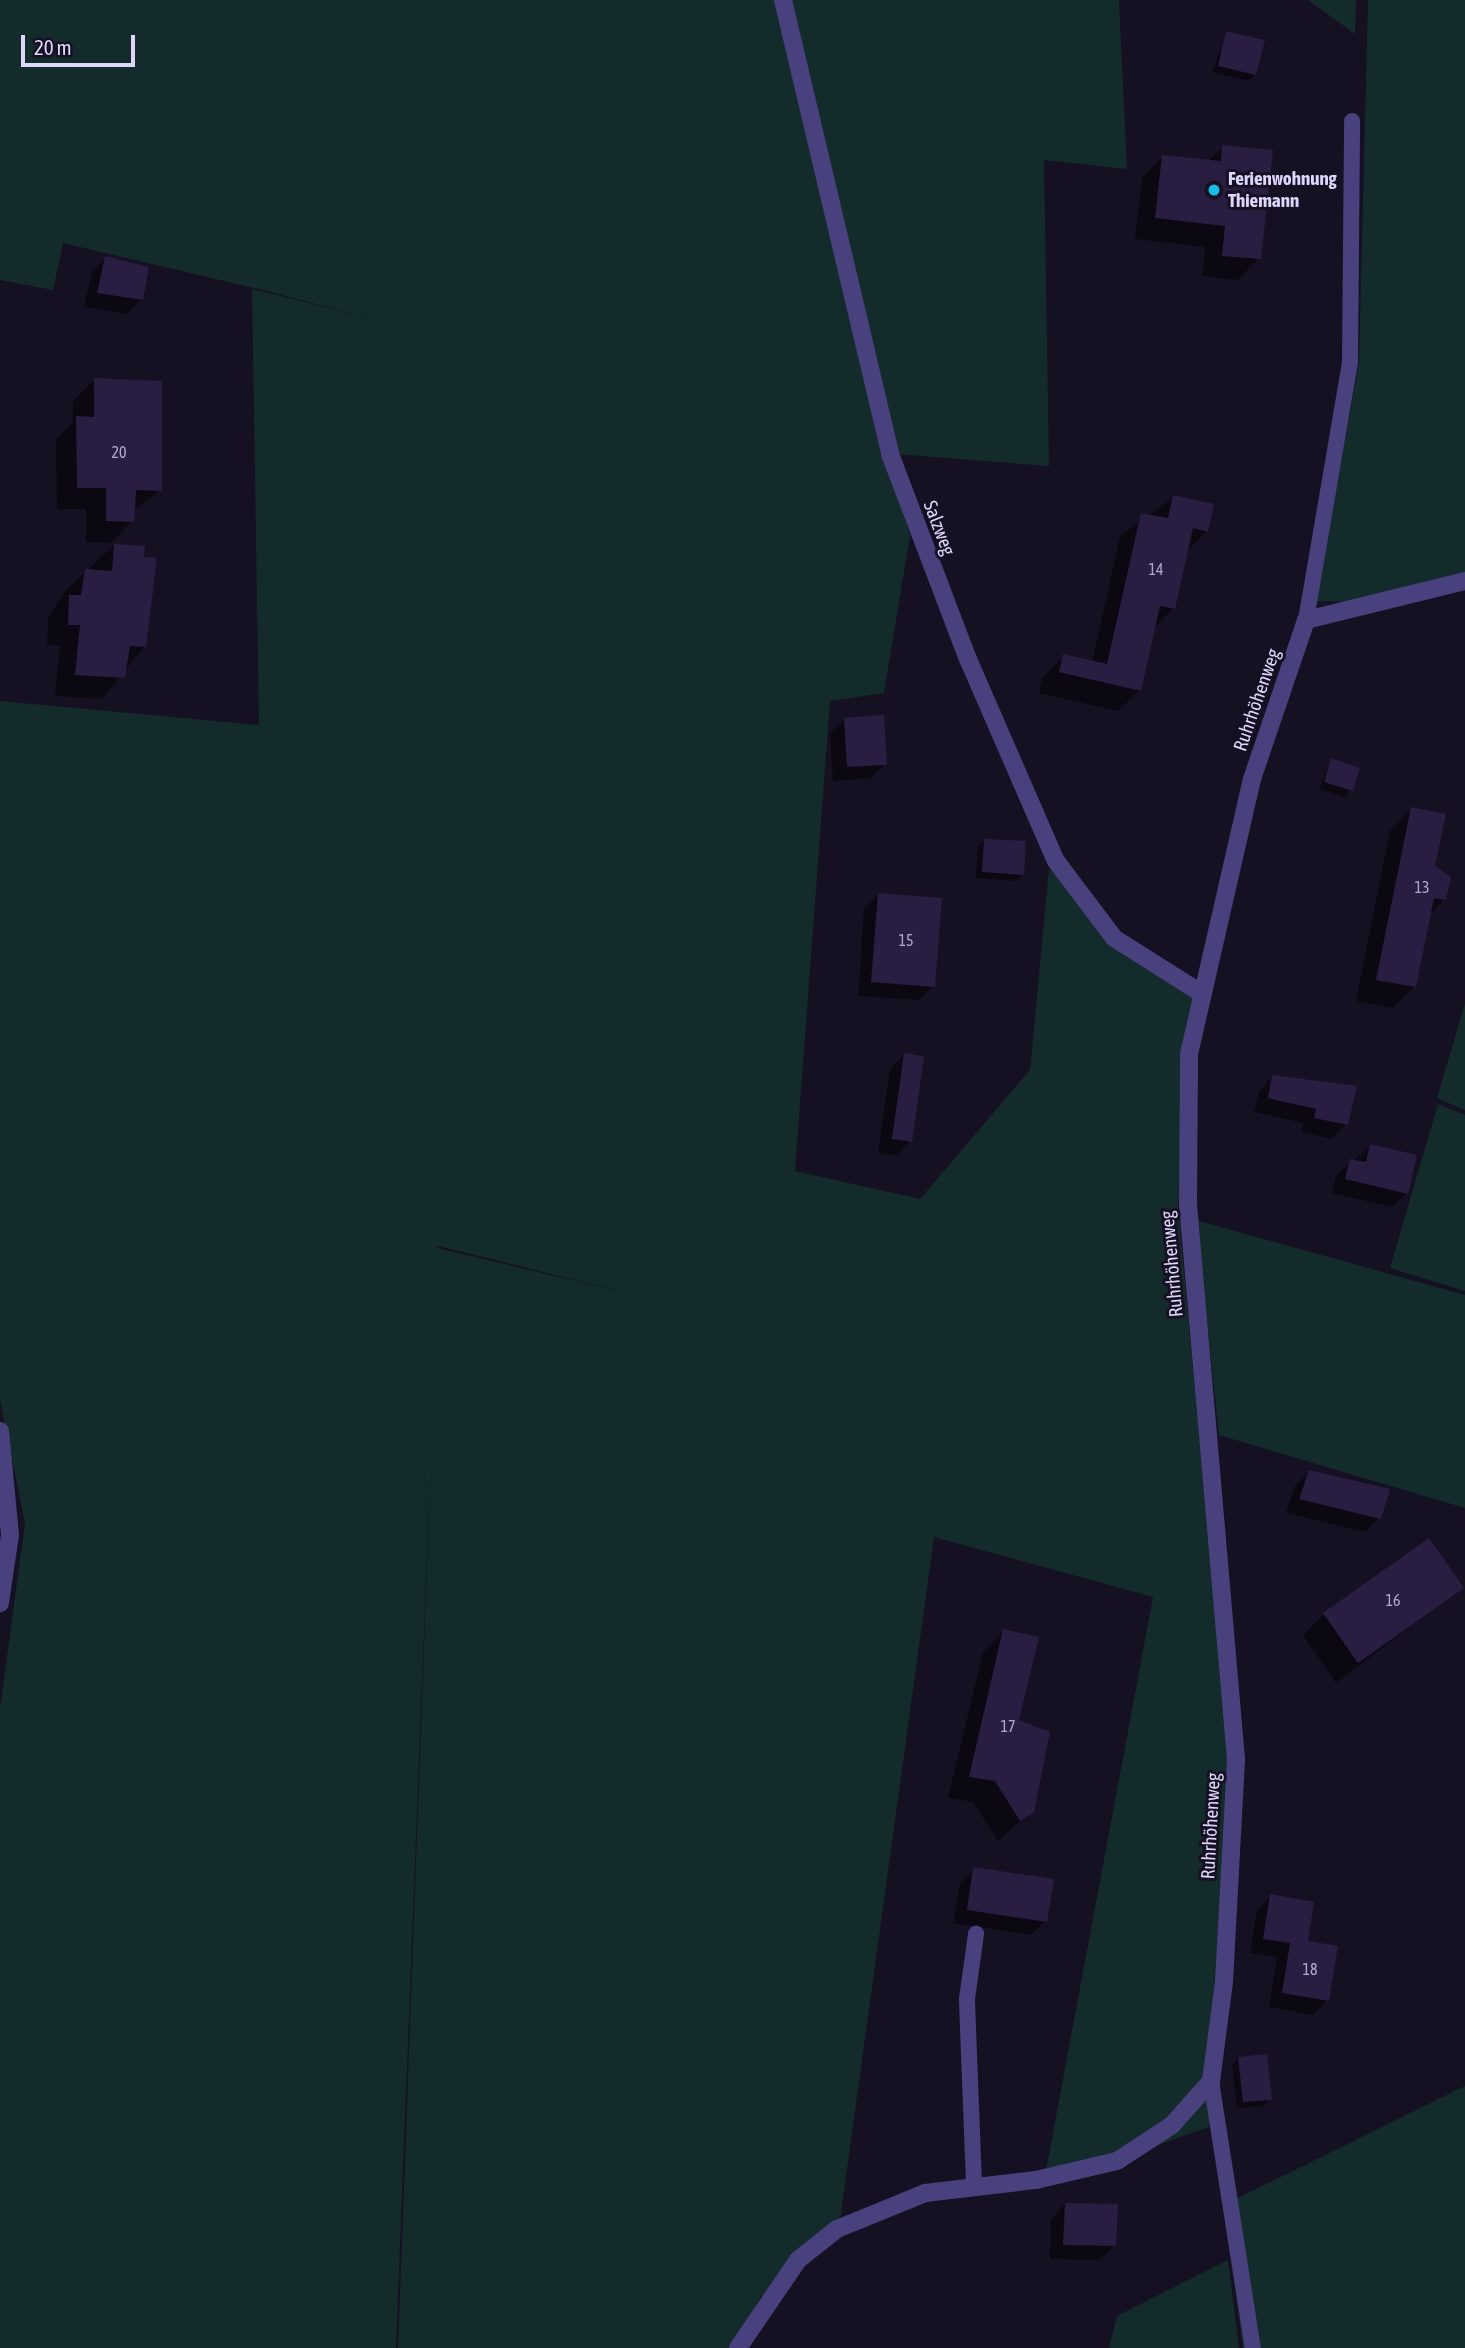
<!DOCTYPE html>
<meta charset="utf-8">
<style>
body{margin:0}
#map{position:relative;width:1465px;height:2348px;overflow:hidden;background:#161023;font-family:"Asap Condensed",sans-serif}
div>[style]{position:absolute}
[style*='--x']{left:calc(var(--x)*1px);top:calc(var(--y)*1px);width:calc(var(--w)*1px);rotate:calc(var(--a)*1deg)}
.green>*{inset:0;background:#142b2c}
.shadow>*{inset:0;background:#0007}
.building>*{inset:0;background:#291e42}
.lane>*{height:16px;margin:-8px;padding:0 8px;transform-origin:8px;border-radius:8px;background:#49407e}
.street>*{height:18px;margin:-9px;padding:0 9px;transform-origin:9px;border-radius:9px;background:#49407e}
.dots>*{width:19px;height:19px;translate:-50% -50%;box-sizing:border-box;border:4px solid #161023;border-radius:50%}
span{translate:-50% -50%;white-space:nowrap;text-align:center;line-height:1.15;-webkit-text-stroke:6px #161023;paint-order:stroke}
.number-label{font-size:16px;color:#b1a8cd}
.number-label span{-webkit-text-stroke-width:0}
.poi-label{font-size:19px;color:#ded6fb;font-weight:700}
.left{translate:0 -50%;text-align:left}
.street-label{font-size:19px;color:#ded6fb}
.scale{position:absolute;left:21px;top:35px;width:114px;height:32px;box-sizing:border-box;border:4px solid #ded6fb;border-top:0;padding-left:9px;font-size:21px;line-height:24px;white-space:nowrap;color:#ded6fb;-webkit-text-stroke:5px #161023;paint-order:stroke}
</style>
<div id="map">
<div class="green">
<i style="clip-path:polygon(evenodd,0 0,777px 0,882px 448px,910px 535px,884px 693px,830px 701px,795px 1171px,920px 1199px,1030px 1070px,1049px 869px,1195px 998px,1178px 1207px,1229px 1760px,1209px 2127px,1091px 2169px,1045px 2176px,1153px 1597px,934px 1537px,840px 2220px,760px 2298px,739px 2348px,398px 2348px,434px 1378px,396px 2348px,0 2348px,0 1709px,25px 1523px,0 1400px,0 701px,259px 725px,252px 289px,389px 323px,254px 288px,63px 243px,53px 290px,0 280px,0 0,438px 1246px,656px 1300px,657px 1300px,437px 1248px,438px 1246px)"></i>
<i style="clip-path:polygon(792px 0,1119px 0,1127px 169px,1044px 160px,1049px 466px,895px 454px)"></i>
<i style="clip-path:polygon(1308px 0,1356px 0,1355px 34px)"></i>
<i style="clip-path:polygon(1368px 0,1465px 0,1465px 573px,1353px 602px,1316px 601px,1359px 362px)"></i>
<i style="clip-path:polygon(1465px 1004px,1465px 1110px,1437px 1098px)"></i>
<i style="clip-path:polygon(1438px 1104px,1465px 1115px,1465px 1291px,1390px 1268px)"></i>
<i style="clip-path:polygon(1196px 1220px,1465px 1295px,1465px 1508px,1219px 1435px)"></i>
<i style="clip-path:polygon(1465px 2086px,1465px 2348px,1243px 2348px,1224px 2205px)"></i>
<i style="clip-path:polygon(1228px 2260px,1239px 2348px,1109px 2348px,1117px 2316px)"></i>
</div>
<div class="shadow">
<i style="clip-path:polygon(1227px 33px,1255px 74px,1248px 81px,1212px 72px)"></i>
<i style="clip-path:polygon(1223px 147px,1259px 258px,1238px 280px,1202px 276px,1205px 247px,1135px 239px,1142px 178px,1163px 156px,1208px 161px)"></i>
<i style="clip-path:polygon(106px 258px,142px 299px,127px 314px,84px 307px,92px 272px)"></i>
<i style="clip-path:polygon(95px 379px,160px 490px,133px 511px,132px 521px,111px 543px,86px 542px,86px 509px,57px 509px,56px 439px,73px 422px,73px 401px)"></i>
<i style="clip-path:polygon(1174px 497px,1207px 531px,1186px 552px,1173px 608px,1154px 628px,1140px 690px,1118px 711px,1039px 693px,1042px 678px,1064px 656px,1092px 663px,1120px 536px)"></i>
<i style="clip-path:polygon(114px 545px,145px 646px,102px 699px,55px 696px,60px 646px,47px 645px,48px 618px,64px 592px)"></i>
<i style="clip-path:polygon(844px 720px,885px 764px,871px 778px,833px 781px,830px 734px)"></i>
<i style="clip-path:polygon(1331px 760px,1351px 790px,1345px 797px,1319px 789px)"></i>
<i style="clip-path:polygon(1411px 809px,1445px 899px,1429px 915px,1414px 987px,1393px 1008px,1356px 1001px,1390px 831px)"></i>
<i style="clip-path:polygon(985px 840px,1023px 874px,1016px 881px,976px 878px,978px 847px)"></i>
<i style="clip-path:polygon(878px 895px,933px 986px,919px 1000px,858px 996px,864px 909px)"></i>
<i style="clip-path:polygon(904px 1055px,910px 1141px,896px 1156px,878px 1153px,890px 1069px)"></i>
<i style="clip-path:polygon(1273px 1076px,1346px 1124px,1332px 1139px,1301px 1132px,1303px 1123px,1254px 1112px,1259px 1091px)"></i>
<i style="clip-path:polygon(1371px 1146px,1407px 1193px,1392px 1207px,1332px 1193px,1336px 1175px)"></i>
<i style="clip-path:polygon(1309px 1472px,1379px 1518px,1365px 1532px,1286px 1513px,1295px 1486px)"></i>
<i style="clip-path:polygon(1462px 1587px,1336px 1683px,1303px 1635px,1324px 1614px)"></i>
<i style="clip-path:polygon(1004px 1631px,1032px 1811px,998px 1841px,973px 1802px,948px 1798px,983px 1652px)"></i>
<i style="clip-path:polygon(974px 1869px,1045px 1921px,1031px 1935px,953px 1923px,960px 1883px)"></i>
<i style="clip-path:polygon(1271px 1896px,1306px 1942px,1327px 2000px,1313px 2015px,1269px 2007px,1277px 1957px,1250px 1953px,1257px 1910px)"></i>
<i style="clip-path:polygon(1239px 2059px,1270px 2099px,1263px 2106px,1237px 2108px,1232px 2065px)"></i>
<i style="clip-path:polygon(1065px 2204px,1114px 2246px,1100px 2260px,1050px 2259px,1051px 2219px)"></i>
</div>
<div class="building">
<i style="clip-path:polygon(1226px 31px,1265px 40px,1256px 75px,1218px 66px)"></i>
<i style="clip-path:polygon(1222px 145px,1273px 150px,1261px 259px,1222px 256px,1225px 226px,1155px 218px,1162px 155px,1221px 161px)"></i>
<i style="clip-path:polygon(105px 256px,149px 267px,143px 300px,97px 293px)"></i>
<i style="clip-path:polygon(94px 378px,162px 381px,162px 491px,136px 490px,134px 522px,106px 521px,106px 488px,77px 488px,76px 416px,94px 417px)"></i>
<i style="clip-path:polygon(1173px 495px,1214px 504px,1208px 532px,1193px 528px,1175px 609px,1160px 606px,1141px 691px,1059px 672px,1063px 654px,1107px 664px,1141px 513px,1168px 518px)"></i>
<i style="clip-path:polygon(114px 544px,145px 546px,144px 557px,157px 558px,146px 647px,130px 646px,125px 678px,75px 675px,80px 625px,68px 625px,69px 595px,81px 595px,85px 569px,112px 571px)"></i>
<i style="clip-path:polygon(884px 715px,887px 765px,847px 767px,844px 718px)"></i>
<i style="clip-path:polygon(1331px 758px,1360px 768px,1353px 791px,1324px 782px)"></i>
<i style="clip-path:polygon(1411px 807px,1446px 814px,1435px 866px,1451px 877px,1446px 900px,1434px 898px,1416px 987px,1376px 980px)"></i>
<i style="clip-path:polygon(984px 839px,1026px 841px,1024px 875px,982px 872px)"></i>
<i style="clip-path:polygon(878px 893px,942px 898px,935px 987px,871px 982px)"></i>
<i style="clip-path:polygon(904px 1053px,924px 1056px,912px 1142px,892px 1139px)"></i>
<i style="clip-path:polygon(1272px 1075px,1357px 1086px,1348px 1125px,1314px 1118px,1316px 1109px,1268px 1098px)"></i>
<i style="clip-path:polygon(1370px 1144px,1417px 1155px,1408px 1194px,1345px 1179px,1350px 1159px,1366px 1162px)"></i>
<i style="clip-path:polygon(1309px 1470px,1390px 1489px,1381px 1519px,1299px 1499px)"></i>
<i style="clip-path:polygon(1429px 1538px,1464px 1588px,1358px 1663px,1323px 1613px)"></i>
<i style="clip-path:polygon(1003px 1629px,1039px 1637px,1019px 1720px,1050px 1732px,1034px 1812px,1020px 1821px,995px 1781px,969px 1777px)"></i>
<i style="clip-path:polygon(973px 1867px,1054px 1879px,1047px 1922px,967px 1910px)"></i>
<i style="clip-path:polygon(1270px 1894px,1314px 1902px,1308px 1941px,1338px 1946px,1329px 2001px,1282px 1993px,1290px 1943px,1263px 1939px)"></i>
<i style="clip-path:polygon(1267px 2054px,1272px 2100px,1243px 2102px,1238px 2057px)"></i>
<i style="clip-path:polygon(1065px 2203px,1118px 2204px,1116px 2246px,1063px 2245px)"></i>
</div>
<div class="lane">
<i style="--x:1306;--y:620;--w:262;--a:-80.3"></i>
<i style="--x:1350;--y:362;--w:241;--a:-89.5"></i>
<i style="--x:1211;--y:2081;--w:270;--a:81.1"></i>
<i style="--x:974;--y:2184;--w:185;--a:-92.2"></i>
<i style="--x:967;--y:1999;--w:66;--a:-82.1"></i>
</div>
<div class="street">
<i style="--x:783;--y:0;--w:466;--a:76.7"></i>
<i style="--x:890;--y:454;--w:219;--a:69.2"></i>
<i style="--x:968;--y:659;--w:220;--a:66.5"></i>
<i style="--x:1056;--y:861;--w:96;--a:53"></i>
<i style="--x:1114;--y:938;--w:103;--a:32.3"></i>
<i style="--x:0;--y:1431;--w:104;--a:84.5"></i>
<i style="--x:10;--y:1535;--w:69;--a:98.4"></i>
<i style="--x:738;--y:2348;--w:107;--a:-55.7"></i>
<i style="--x:798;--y:2260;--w:50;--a:-38.5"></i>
<i style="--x:837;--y:2229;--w:95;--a:-22.2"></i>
<i style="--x:925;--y:2193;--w:112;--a:-6.7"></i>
<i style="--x:1036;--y:2180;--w:83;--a:-13.2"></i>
<i style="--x:1117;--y:2161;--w:66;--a:-33.2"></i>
<i style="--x:1172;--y:2125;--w:59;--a:-48.4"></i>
<i style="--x:1211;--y:2081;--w:100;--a:-82.5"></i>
<i style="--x:1224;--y:1982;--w:223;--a:-86.9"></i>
<i style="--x:1236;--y:1759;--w:556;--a:-94.95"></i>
<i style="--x:1188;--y:1205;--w:151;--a:-89.6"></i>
<i style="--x:1189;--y:1054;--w:282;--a:-77.1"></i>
<i style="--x:1252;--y:779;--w:168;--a:-71.2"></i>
<i style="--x:1306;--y:620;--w:164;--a:-13.8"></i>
</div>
<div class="dots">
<i style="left:1214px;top:190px;background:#15bde8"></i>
</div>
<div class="number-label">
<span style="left:119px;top:452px">20</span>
<span style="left:1156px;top:569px">14</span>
<span style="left:1422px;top:887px">13</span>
<span style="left:906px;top:940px">15</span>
<span style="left:1393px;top:1600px">16</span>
<span style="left:1008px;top:1726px">17</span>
<span style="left:1310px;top:1969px">18</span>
</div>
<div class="poi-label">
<span class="left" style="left:1228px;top:190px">Ferienwohnung<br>Thiemann</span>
</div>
<div class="street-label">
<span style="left:939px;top:528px;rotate:69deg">Salzweg</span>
<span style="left:1257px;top:700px;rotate:-71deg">Ruhrhöhenweg</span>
<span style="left:1172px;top:1264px;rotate:-95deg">Ruhrhöhenweg</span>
<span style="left:1211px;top:1826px;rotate:-87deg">Ruhrhöhenweg</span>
</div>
<div class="scale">20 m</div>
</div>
